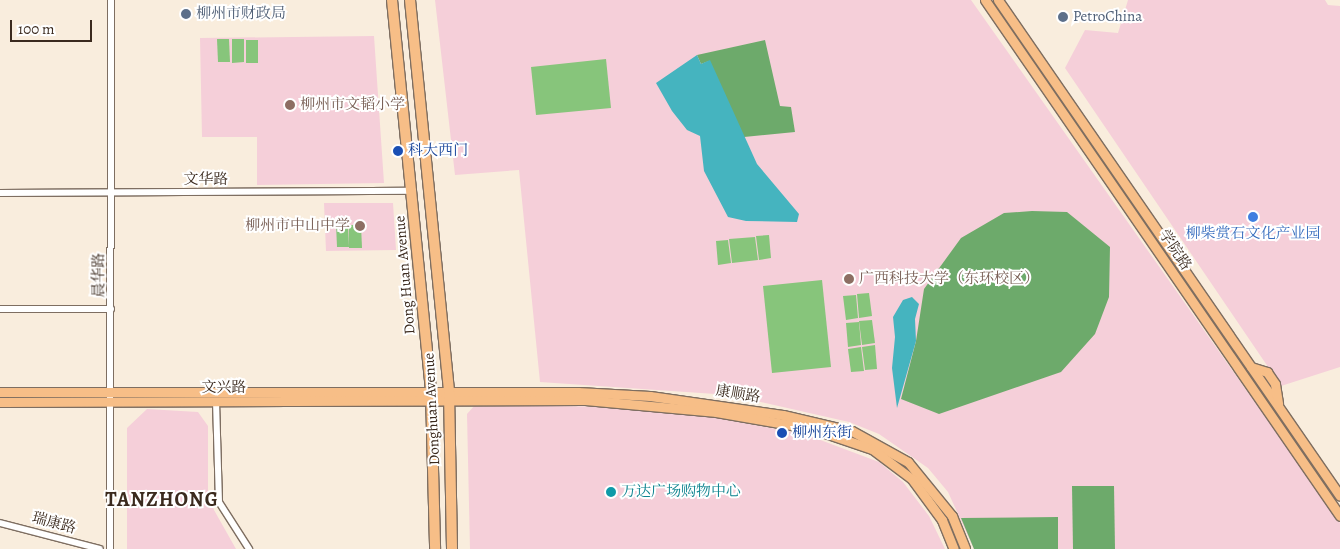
<!DOCTYPE html>
<meta charset="utf-8">
<style>
body{margin:0}
#map{position:relative;width:1340px;height:549px;overflow:hidden;background:#f9eddd;font-family:Alegreya,"Noto Serif SC",serif}
div>[style]{position:absolute}
[style*='--x']{left:calc(var(--x)*1px);top:calc(var(--y)*1px);width:calc(var(--w)*1px);rotate:calc(var(--a)*1deg)}
.built>*{inset:0;background:#f5cfd9}
.green>*{inset:0;background:#87c57b}
.forest>*{inset:0;background:#6daa6b}
.water>*{inset:0;background:#45b4bf}
.roads{filter:drop-shadow(1px 0 #7e6e61) drop-shadow(-1px 0 #7e6e61) drop-shadow(0 1px #7e6e61) drop-shadow(0 -1px #7e6e61)}
.minor>*{height:6px;margin:-3px;padding:0 3px;transform-origin:3px;border-radius:3px;background:#fff}
.major>*{height:9px;margin:-4.5px;padding:0 4.5px;transform-origin:4.5px;border-radius:4.5px;background:#f7be87}
.highway>*{height:10px;margin:-5px;padding:0 5px;transform-origin:5px;border-radius:5px;background:#f7be87}
.dots>*{width:14px;height:14px;translate:-50% -50%;box-sizing:border-box;border:2px solid #fff;border-radius:50%}
span{translate:-50% -50%;white-space:nowrap;text-align:center;line-height:1.15;-webkit-text-stroke:4px #fff;paint-order:stroke}
.service-label{font-size:15px;color:#4e5e75}
.left{translate:0 -50%;text-align:left}
.education-label{font-size:15px;color:#785e54}
.right{translate:-100% -50%;text-align:right}
.transit-label{font-size:15px;color:#164399}
.street-label{font-size:15px;color:#3b2a1e}
.shop-label{font-size:15px;color:#366cbe}
.culture-label{font-size:15px;color:#0d838f}
.district-label{font-size:20px;color:#3b2a1e;font-weight:700;letter-spacing:1px}
.scale{position:absolute;left:10px;top:20px;width:82px;height:22px;box-sizing:border-box;border:2px solid #3b2a1e;border-top:0;padding-left:6px;font-size:15px;line-height:18px;white-space:nowrap;color:#3b2a1e;-webkit-text-stroke:4px #fff;paint-order:stroke}
</style>
<div id="map">
<div class="built">
<i style="clip-path:polygon(435px 0,971px 0,1340px 523px,1340px 549px,974px 549px,948px 492px,928px 468px,879px 434px,849px 422px,730px 395px,540px 382px,519px 170px,455px 175px)"></i>
<i style="clip-path:polygon(1128px 0,1325px 0,1328px 5px,1340px 6px,1340px 367px,1281px 386px,1065px 68px,1085px 30px,1118px 33px)"></i>
<i style="clip-path:polygon(374px 36px,384px 183px,257px 185px,257px 137px,202px 137px,200px 38px)"></i>
<i style="clip-path:polygon(324px 203px,393px 203px,396px 250px,326px 251px)"></i>
<i style="clip-path:polygon(475px 405px,629px 407px,708px 416px,807px 435px,879px 462px,903px 482px,929px 516px,945px 549px,470px 549px,467px 414px)"></i>
<i style="clip-path:polygon(147px 409px,198px 412px,208px 426px,208px 493px,214px 510px,236px 549px,127px 549px,127px 428px)"></i>
</div>
<div class="green">
<i style="clip-path:polygon(217px 39px,229px 39px,230px 62px,218px 62px)"></i>
<i style="clip-path:polygon(232px 39px,244px 39px,244px 62px,232px 63px)"></i>
<i style="clip-path:polygon(246px 40px,258px 40px,258px 63px,246px 63px)"></i>
<i style="clip-path:polygon(606px 59px,611px 108px,536px 115px,531px 67px)"></i>
<i style="clip-path:polygon(336px 224px,348px 224px,349px 247px,337px 247px)"></i>
<i style="clip-path:polygon(349px 225px,361px 225px,362px 248px,349px 248px)"></i>
<i style="clip-path:polygon(769px 235px,771px 258px,759px 260px,756px 236px)"></i>
<i style="clip-path:polygon(755px 237px,758px 260px,732px 263px,729px 239px)"></i>
<i style="clip-path:polygon(728px 240px,731px 263px,718px 265px,716px 241px)"></i>
<i style="clip-path:polygon(822px 280px,831px 367px,772px 373px,763px 286px)"></i>
<i style="clip-path:polygon(869px 293px,872px 316px,859px 318px,857px 294px)"></i>
<i style="clip-path:polygon(856px 295px,858px 318px,846px 320px,843px 296px)"></i>
<i style="clip-path:polygon(872px 320px,875px 343px,862px 345px,859px 321px)"></i>
<i style="clip-path:polygon(859px 322px,861px 345px,848px 347px,846px 323px)"></i>
<i style="clip-path:polygon(875px 345px,877px 369px,865px 370px,862px 347px)"></i>
<i style="clip-path:polygon(861px 347px,864px 371px,851px 372px,848px 349px)"></i>
</div>
<div class="forest">
<i style="clip-path:polygon(765px 40px,780px 106px,791px 107px,795px 132px,744px 137px,709px 61px,701px 64px,697px 55px)"></i>
<i style="clip-path:polygon(1032px 211px,1067px 212px,1110px 247px,1109px 297px,1095px 334px,1061px 372px,939px 414px,901px 399px,916px 341px,924px 289px,961px 238px,1004px 213px)"></i>
<i style="clip-path:polygon(1072px 486px,1114px 486px,1115px 549px,1073px 549px)"></i>
<i style="clip-path:polygon(1058px 517px,1058px 549px,974px 549px,961px 518px)"></i>
</div>
<div class="water">
<i style="clip-path:polygon(697px 55px,701px 64px,710px 60px,757px 164px,799px 214px,797px 222px,746px 221px,728px 217px,704px 171px,700px 136px,687px 130px,672px 111px,656px 83px)"></i>
<i style="clip-path:polygon(912px 297px,919px 304px,915px 319px,916px 341px,897px 408px,892px 368px,895px 337px,893px 317px,903px 300px)"></i>
</div>
<div class="roads">
<div class="minor">
<i style="--x:0;--y:193;--w:413;--a:-0.3"></i>
<i style="--x:0;--y:309;--w:111;--a:0"></i>
<i style="--x:216;--y:401;--w:101;--a:88.3"></i>
<i style="--x:219;--y:502;--w:56;--a:57.4"></i>
<i style="--x:0;--y:523;--w:103;--a:14.6"></i>
<i style="--x:110;--y:549;--w:549;--a:-89.9"></i>
</div>
<div class="major">
<i style="--x:985;--y:0;--w:626;--a:55.47"></i>
<i style="--x:998;--y:0;--w:602;--a:55.41"></i>
<i style="--x:1251;--y:367;--w:17;--a:17"></i>
<i style="--x:1267;--y:372;--w:14;--a:56"></i>
<i style="--x:1275;--y:384;--w:20;--a:81"></i>
<i style="--x:0;--y:392;--w:578;--a:0"></i>
<i style="--x:578;--y:392;--w:72;--a:3.2"></i>
<i style="--x:650;--y:396;--w:134;--a:8.1"></i>
<i style="--x:783;--y:415;--w:71;--a:13.1"></i>
<i style="--x:852;--y:431;--w:64;--a:29"></i>
<i style="--x:908;--y:462;--w:70;--a:50.8"></i>
<i style="--x:952;--y:516;--w:35;--a:68"></i>
<i style="--x:0;--y:402;--w:585;--a:-0.2"></i>
<i style="--x:585;--y:400;--w:132;--a:5.2"></i>
<i style="--x:716;--y:412;--w:98;--a:9.9"></i>
<i style="--x:813;--y:429;--w:62;--a:18.7"></i>
<i style="--x:872;--y:449;--w:50;--a:36.9"></i>
<i style="--x:912;--y:479;--w:51;--a:53.8"></i>
<i style="--x:942;--y:520;--w:31;--a:68"></i>
</div>
<div class="highway">
<i style="--x:392;--y:0;--w:394;--a:84.3"></i>
<i style="--x:431;--y:392;--w:157;--a:88.5"></i>
<i style="--x:410;--y:0;--w:394;--a:84.3"></i>
<i style="--x:449;--y:392;--w:157;--a:88.9"></i>
</div>
</div>
<div class="dots">
<i style="left:186px;top:14px;background:#5c6f8a"></i>
<i style="left:1063px;top:17px;background:#5c6f8a"></i>
<i style="left:290px;top:105px;background:#8d6e63"></i>
<i style="left:398px;top:151px;background:#1a4fb4"></i>
<i style="left:1253px;top:217px;background:#3f7fe0"></i>
<i style="left:360px;top:226px;background:#8d6e63"></i>
<i style="left:849px;top:279px;background:#8d6e63"></i>
<i style="left:782px;top:433px;background:#1a4fb4"></i>
<i style="left:611px;top:492px;background:#0f9aa8"></i>
</div>
<div class="service-label">
<span class="left" style="left:196px;top:14px">柳州市财政局</span>
<span class="left" style="left:1073px;top:17px">PetroChina</span>
</div>
<div class="education-label">
<span class="left" style="left:300px;top:105px">柳州市文韬小学</span>
<span class="right" style="left:350px;top:226px">柳州市中山中学</span>
<span class="left" style="left:859px;top:279px">广西科技大学（东环校区）</span>
</div>
<div class="transit-label">
<span class="left" style="left:408px;top:151px">科大西门</span>
<span class="left" style="left:792px;top:433px">柳州东街</span>
</div>
<div class="street-label">
<span style="left:206px;top:180px">文华路</span>
<span style="left:1175px;top:250px;rotate:56deg">学院路</span>
<span style="left:99px;top:275px;rotate:-90deg">晨华路</span>
<span style="left:405px;top:275px;rotate:-95deg">Dong Huan Avenue</span>
<span style="left:224px;top:388px">文兴路</span>
<span style="left:738px;top:394px;rotate:9deg">康顺路</span>
<span style="left:432px;top:409px;rotate:-93deg">Donghuan Avenue</span>
<span style="left:54px;top:523px;rotate:15deg">瑞康路</span>
</div>
<div class="shop-label">
<span style="left:1253px;top:234px">柳柴赏石文化产业园</span>
</div>
<div class="culture-label">
<span class="left" style="left:621px;top:492px">万达广场购物中心</span>
</div>
<div class="district-label">
<span style="left:162px;top:499px">TANZHONG</span>
</div>
<div class="scale">100 m</div>
</div>
